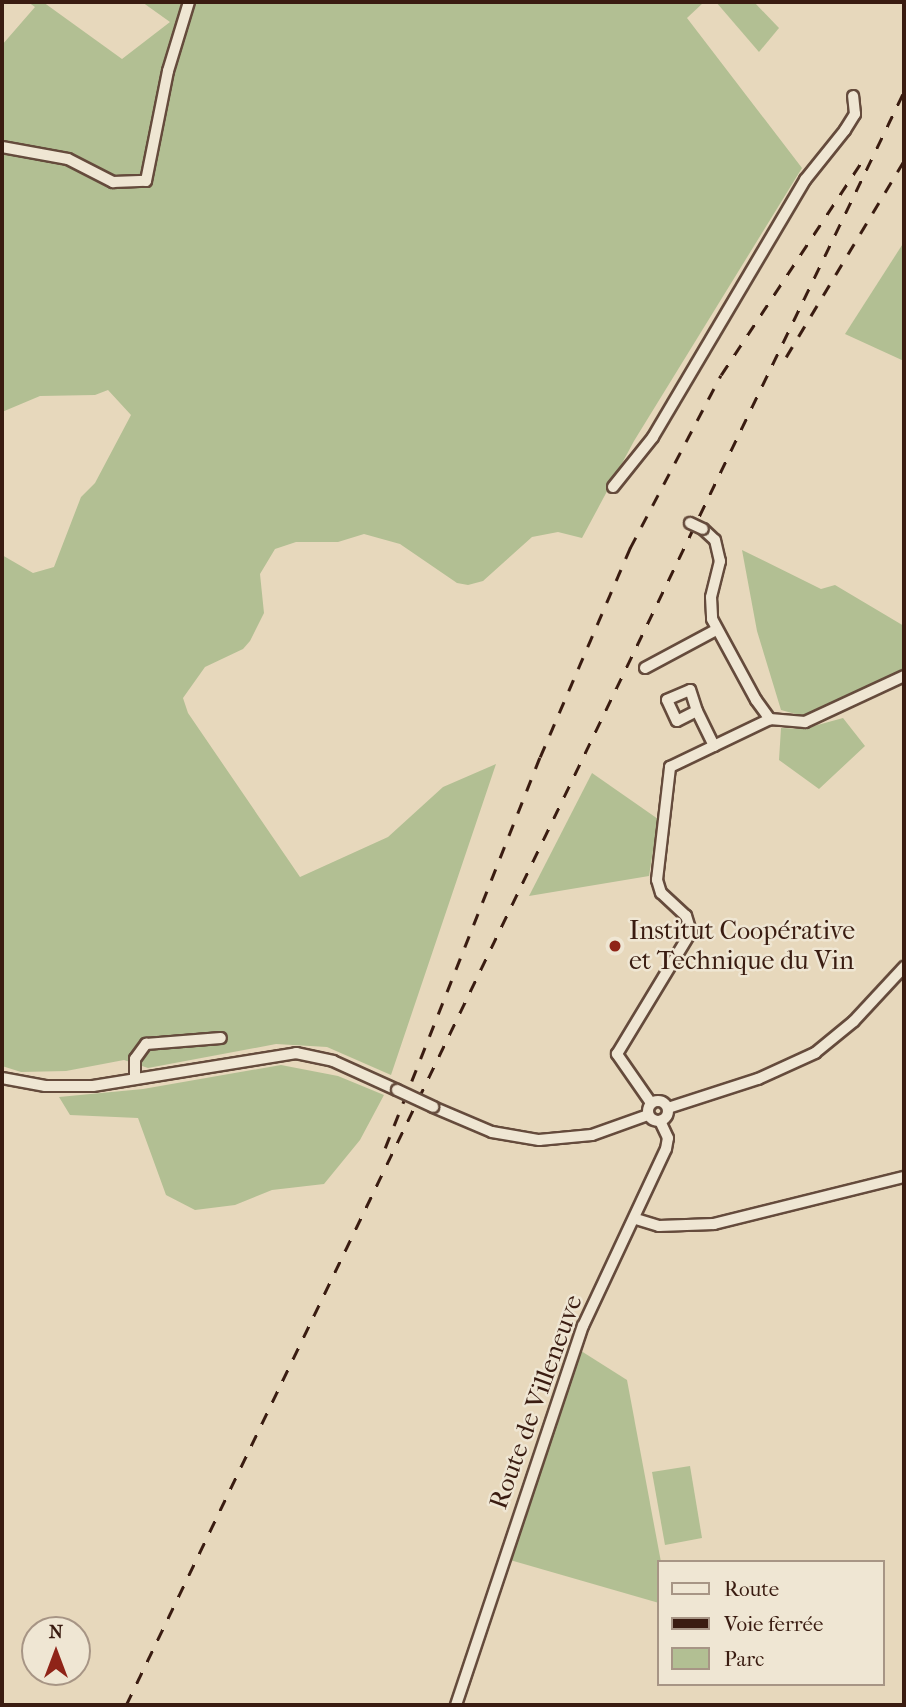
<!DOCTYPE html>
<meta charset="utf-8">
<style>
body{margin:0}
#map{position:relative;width:906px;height:1707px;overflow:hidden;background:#e7d8bc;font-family:"IM FELL French Canon",serif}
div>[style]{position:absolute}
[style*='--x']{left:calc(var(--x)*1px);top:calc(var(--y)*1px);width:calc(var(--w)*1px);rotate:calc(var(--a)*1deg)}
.green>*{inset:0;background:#b2bf93}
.roads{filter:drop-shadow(2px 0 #654b3c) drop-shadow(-2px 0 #654b3c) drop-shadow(0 2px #654b3c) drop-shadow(0 -2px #654b3c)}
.minor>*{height:10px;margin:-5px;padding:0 5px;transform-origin:5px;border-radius:5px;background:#efe6d3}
.minor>.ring{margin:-5px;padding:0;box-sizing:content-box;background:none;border:10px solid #efe6d3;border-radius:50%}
.rail>*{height:2.5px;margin-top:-1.25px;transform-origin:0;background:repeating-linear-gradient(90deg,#3a1c11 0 12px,transparent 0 24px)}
.bridges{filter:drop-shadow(2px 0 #654b3c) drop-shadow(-2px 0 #654b3c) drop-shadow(0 2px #654b3c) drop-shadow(0 -2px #654b3c)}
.minor-bridge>*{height:10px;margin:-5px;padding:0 5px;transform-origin:5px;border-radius:5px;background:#efe6d3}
.dots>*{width:19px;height:19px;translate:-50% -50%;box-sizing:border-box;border:4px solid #efe6d3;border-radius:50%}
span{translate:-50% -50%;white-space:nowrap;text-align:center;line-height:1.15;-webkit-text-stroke:5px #efe6d3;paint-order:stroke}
.poi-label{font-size:26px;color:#3a1c11}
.left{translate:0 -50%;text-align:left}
.street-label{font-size:26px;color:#3a1c11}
.frame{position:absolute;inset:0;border:4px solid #3a1c11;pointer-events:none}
.legend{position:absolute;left:657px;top:1560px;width:228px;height:126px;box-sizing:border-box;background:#efe6d3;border:2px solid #a79585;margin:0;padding:9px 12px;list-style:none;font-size:21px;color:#3a1c11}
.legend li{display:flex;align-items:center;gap:14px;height:35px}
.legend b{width:35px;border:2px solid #a79585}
.north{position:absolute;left:21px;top:1616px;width:70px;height:70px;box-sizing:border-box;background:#efe6d3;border:2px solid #a79585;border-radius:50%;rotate:0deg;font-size:19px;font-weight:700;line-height:28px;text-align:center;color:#3a1c11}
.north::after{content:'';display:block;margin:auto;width:24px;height:32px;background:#8f2418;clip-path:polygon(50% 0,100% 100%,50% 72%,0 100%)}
</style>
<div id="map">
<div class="green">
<i style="clip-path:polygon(28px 2px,43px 2px,122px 59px,170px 22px,142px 2px,704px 2px,687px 18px,802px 168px,634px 441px,582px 538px,558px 532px,532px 537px,483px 581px,468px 585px,457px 583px,400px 544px,364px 534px,338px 542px,296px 542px,275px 549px,260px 574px,264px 613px,250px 641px,243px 649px,205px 667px,183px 698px,188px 713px,300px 877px,388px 837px,443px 787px,496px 764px,391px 1075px,327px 1047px,276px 1044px,148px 1068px,124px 1060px,66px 1071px,21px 1072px,2px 1066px,2px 555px,33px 573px,54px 567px,81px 497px,95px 483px,131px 415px,108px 390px,95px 395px,40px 396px,2px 412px,2px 45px,35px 7px)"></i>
<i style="clip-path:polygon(716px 2px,754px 2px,779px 28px,759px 52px)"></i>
<i style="clip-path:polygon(904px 242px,904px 361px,845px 334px)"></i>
<i style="clip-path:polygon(742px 550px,821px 589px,835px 585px,904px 626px,904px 669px,803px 716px,781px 710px,757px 631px)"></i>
<i style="clip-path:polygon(843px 718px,865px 746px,819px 789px,779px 760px,781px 728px,803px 729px)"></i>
<i style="clip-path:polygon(592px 773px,658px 819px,649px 876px,529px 896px)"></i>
<i style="clip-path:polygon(281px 1065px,338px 1076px,384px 1095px,360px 1140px,324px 1184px,272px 1190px,235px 1205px,195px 1210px,166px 1195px,138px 1118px,70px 1115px,59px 1097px,143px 1089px)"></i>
<i style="clip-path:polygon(578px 1349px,627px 1380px,661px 1562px,659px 1603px,510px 1560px)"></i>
<i style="clip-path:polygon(690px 1466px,702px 1538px,665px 1545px,652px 1472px)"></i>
</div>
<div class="roads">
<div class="minor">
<i style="--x:2;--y:147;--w:67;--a:10.3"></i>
<i style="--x:68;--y:159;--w:51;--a:27.1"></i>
<i style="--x:113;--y:182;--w:33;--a:-2"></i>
<i style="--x:146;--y:181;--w:112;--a:-78.7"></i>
<i style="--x:168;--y:71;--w:72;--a:-73.1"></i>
<i style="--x:613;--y:487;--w:64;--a:-51.3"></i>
<i style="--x:653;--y:437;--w:299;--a:-59.4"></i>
<i style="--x:805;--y:180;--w:64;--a:-51.3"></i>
<i style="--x:845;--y:130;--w:19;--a:-58"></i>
<i style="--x:855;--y:114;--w:18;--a:-96"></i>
<i style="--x:703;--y:529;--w:16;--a:43"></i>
<i style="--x:715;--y:540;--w:22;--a:77"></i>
<i style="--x:720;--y:561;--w:37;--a:104"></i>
<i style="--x:711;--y:597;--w:22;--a:87"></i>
<i style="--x:712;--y:619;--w:92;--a:61.5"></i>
<i style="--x:756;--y:700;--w:24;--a:54"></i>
<i style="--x:645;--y:668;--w:81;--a:-28.2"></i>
<i style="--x:697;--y:711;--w:22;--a:-108"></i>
<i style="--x:690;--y:690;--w:25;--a:157"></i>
<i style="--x:667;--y:700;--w:23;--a:65"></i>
<i style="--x:677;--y:721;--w:22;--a:-27"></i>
<i style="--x:697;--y:711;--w:39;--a:64"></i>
<i style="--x:2;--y:1078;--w:44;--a:10.5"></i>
<i style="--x:45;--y:1086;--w:48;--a:0"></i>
<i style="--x:93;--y:1086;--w:206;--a:-9.2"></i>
<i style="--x:296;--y:1053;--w:38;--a:12"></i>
<i style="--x:333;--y:1061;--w:70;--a:24.4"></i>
<i style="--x:135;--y:1079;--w:20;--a:-90"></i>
<i style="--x:135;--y:1059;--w:19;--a:-54"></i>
<i style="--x:146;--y:1044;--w:75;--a:-4.6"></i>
<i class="ring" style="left:648px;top:1101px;width:10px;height:10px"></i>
<i style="--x:651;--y:1103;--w:60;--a:-124.8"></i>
<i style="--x:617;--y:1054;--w:143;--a:-58.8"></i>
<i style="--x:691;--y:932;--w:17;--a:-107"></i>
<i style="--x:686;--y:916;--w:34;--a:-137"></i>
<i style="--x:661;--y:893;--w:14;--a:-107"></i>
<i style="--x:657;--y:880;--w:114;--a:-83.4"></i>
<i style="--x:670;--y:767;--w:111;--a:-25.6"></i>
<i style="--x:770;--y:719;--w:35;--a:5"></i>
<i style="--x:805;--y:722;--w:109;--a:-24.9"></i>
<i style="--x:433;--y:1107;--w:64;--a:23"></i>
<i style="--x:492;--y:1132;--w:48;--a:9.7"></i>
<i style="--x:539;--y:1140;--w:53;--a:-5.4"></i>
<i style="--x:592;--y:1135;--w:59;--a:-19.7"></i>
<i style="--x:668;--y:1108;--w:95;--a:-17.9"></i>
<i style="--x:758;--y:1079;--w:63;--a:-24.5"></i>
<i style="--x:815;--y:1053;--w:50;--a:-39.4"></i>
<i style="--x:854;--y:1021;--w:74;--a:-47.2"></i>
<i style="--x:636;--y:1219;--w:24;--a:17"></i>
<i style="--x:659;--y:1226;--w:55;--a:-2.1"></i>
<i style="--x:714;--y:1224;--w:196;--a:-13.9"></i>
<i style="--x:456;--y:1705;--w:400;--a:-71.5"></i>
<i style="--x:583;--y:1326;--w:195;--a:-64.9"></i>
<i style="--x:666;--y:1149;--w:11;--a:-80"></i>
<i style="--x:668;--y:1138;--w:19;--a:-115"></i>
</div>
</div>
<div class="rail">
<i style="--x:786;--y:357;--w:229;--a:-59"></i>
<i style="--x:385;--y:1148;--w:421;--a:-68.4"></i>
<i style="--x:540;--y:757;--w:228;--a:-66.7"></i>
<i style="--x:630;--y:548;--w:195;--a:-62.3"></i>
<i style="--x:721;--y:375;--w:256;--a:-56.6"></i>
<i style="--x:126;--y:1705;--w:1792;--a:-64.26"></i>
</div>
<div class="bridges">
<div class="minor-bridge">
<i style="--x:690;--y:523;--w:14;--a:25"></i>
<i style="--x:397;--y:1090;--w:40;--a:25"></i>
</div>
</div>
<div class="dots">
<i style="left:615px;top:946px;background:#8f2418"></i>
</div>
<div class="poi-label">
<span class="left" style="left:629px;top:946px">Institut Coopérative<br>et Technique du Vin</span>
</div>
<div class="street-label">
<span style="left:536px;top:1402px;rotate:-70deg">Route de Villeneuve</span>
</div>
<div class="frame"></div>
<ul class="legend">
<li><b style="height:9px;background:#efe6d3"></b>Route</li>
<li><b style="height:9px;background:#3a1c11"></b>Voie ferrée</li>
<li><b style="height:19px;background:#b2bf93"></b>Parc</li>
</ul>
<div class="north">N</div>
</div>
